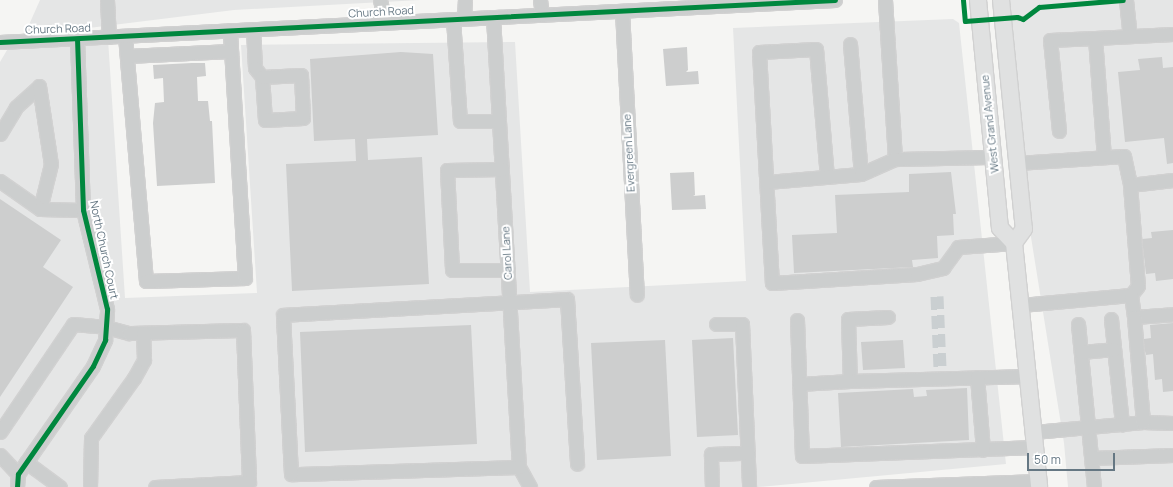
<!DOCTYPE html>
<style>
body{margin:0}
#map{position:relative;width:1173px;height:487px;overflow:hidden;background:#f5f5f3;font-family:Manrope,sans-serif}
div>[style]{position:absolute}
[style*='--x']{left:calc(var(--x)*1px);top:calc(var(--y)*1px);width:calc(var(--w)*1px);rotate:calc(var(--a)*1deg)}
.built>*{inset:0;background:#e5e6e6}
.building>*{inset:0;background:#cdcece}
.minor-tunnel>*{height:13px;margin-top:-6.5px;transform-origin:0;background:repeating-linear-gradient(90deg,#cacfd1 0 13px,transparent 0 19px)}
.roads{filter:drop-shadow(1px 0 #d1d1d1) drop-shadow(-1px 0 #d1d1d1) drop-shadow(0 1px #d1d1d1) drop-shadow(0 -1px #d1d1d1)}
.minor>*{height:13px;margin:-6.5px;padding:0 6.5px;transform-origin:6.5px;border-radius:6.5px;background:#cccece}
.major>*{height:16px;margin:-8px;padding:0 8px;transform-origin:8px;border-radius:8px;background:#e0e1e1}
.cycleway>*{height:5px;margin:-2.5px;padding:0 2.5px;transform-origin:2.5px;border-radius:2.5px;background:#00873e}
span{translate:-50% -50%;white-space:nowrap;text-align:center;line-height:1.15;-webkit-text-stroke:4px #fff;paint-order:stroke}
.street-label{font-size:11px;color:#657783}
.scale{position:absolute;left:1027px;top:453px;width:88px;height:18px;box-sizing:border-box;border:2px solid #657783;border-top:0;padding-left:5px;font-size:12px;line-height:14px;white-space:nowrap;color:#657783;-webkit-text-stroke:3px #fff;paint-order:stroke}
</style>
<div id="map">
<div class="built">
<i style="clip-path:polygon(40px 0,420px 0,234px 10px,24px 36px)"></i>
<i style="clip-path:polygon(993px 0,1173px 0,1173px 487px,1068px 487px,1064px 443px)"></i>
<i style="clip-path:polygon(953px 19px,959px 23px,1006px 464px,758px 487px,0 487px,0 62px,10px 45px,108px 39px,125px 298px,257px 293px,241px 45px,515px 42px,530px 292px,746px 281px,733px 28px)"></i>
</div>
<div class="building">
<i style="clip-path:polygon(687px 47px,688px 70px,686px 72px,698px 71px,699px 84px,666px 86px,663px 49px)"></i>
<i style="clip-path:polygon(401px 52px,433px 54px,438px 135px,367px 139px,368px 160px,422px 157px,429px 284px,292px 291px,286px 164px,356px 161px,355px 139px,314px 141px,310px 59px)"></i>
<i style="clip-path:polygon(1162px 57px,1163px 68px,1173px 67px,1173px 163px,1167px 164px,1164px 138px,1125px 142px,1118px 72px,1140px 70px,1138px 59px)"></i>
<i style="clip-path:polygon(192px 63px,205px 63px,206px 76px,197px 77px,198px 101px,208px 101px,210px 121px,212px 121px,215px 183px,157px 186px,153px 123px,155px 103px,164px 102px,163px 78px,154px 79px,153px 65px)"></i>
<i style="clip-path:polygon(694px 172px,695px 195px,693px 196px,705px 195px,706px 209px,672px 210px,670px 173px)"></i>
<i style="clip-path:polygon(951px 172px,956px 214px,953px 214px,954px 235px,937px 236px,938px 258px,912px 260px,913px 267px,794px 273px,792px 235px,837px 233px,835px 195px,909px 192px,909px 174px)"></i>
<i style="clip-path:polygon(0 199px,61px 240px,43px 267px,73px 287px,0 397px)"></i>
<i style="clip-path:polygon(1173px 230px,1173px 279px,1156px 281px,1155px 273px,1146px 274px,1142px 239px,1152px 238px,1151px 232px)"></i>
<i style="clip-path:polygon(1173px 323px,1173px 391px,1163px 392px,1162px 379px,1155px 380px,1153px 354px,1146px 355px,1143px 343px,1144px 339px,1151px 338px,1150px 325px)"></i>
<i style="clip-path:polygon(471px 325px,477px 444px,305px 452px,300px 332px)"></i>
<i style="clip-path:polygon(733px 338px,738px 435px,697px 437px,692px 340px)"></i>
<i style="clip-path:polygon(665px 340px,671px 456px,597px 460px,591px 343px)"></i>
<i style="clip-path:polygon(903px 340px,905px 368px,863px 370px,861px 342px)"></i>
<i style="clip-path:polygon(967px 388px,969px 440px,841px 447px,838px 393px,913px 389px,914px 397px,927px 396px,926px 390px)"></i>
</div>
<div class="minor-tunnel">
<i style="--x:937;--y:296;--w:71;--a:87.6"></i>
</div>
<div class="roads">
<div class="minor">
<i style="--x:107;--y:0;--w:37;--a:87"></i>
<i style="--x:380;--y:0;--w:23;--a:77"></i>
<i style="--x:540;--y:0;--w:15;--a:82"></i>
<i style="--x:885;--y:0;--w:159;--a:86.4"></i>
<i style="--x:895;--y:159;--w:98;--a:-1.2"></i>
<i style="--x:1126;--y:0;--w:36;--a:84"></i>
<i style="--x:622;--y:11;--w:284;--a:87"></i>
<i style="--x:493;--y:17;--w:451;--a:86.7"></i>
<i style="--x:519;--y:467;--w:23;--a:61"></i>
<i style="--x:464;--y:18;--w:18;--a:-87"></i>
<i style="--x:453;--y:19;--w:102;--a:86.1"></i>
<i style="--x:460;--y:121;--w:39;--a:0"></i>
<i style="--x:253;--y:29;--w:39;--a:87"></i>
<i style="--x:255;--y:68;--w:11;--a:52"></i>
<i style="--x:262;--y:77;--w:43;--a:86"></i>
<i style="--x:265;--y:120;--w:38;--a:-3"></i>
<i style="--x:303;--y:118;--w:43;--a:-92.7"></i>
<i style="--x:301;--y:75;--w:39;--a:177"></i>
<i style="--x:125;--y:36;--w:246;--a:85.1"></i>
<i style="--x:146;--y:281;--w:99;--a:-1.7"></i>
<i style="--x:245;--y:278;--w:248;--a:-93.5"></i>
<i style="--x:1095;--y:38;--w:78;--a:-2.9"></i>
<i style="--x:0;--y:42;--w:836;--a:-2.88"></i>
<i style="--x:850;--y:44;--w:130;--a:85.2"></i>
<i style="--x:127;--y:56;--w:104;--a:-2.8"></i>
<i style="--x:1059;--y:131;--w:91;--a:-95.6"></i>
<i style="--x:1050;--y:40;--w:45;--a:-2.5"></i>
<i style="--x:1095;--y:38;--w:119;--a:85.7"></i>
<i style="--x:0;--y:134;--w:31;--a:-59"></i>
<i style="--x:16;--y:107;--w:31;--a:-42"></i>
<i style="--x:39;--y:86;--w:79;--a:81.3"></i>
<i style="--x:51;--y:164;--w:46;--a:103.7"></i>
<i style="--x:1017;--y:163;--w:107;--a:-3.7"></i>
<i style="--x:1124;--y:156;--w:30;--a:78"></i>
<i style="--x:1130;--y:185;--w:43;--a:-6.6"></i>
<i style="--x:502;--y:169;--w:55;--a:179"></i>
<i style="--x:447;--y:170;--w:100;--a:87.1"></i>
<i style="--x:452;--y:270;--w:56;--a:0"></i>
<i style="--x:827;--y:177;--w:128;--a:-94.9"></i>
<i style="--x:816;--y:49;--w:57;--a:177"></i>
<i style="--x:759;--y:52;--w:231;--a:86.8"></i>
<i style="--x:772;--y:283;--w:145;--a:-3.6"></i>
<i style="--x:917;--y:274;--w:27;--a:-13"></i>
<i style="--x:943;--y:268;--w:26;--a:-54"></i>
<i style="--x:958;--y:247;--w:56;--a:-4.1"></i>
<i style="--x:0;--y:181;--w:49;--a:35"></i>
<i style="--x:40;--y:209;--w:43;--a:1.3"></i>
<i style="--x:767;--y:182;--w:94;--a:-4.9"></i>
<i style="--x:861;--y:174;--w:37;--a:-24"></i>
<i style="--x:1130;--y:185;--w:101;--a:85.5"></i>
<i style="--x:1138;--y:286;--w:11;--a:128"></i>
<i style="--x:1021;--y:305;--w:110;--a:-5.2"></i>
<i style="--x:1131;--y:295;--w:22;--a:82"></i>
<i style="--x:1134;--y:317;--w:39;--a:-4"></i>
<i style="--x:888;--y:317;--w:40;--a:177.1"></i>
<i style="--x:848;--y:319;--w:62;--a:88.2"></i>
<i style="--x:850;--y:381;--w:179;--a:-1.6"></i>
<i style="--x:1111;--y:319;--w:106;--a:84"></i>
<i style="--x:797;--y:320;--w:136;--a:87.9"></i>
<i style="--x:802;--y:456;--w:233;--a:-2.2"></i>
<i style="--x:716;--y:324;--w:26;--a:0"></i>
<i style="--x:742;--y:324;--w:163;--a:87.5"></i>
<i style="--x:1078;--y:324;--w:164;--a:84.4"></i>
<i style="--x:1081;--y:352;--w:33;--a:-5"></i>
<i style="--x:977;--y:377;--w:73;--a:85.3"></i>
<i style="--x:799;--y:384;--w:51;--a:-3.4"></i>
<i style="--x:1143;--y:422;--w:30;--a:2"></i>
<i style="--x:0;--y:432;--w:130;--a:-55.9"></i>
<i style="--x:73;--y:324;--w:33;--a:5"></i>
<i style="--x:106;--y:327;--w:24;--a:15"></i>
<i style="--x:129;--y:333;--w:114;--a:-1.5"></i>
<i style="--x:243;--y:330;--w:152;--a:87.7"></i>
<i style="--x:249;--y:482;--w:94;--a:177"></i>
<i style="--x:1034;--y:432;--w:109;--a:-5.2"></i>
<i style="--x:1143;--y:422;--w:105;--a:-94.9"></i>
<i style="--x:0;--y:455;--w:26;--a:47"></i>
<i style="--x:1091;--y:458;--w:82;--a:-2.1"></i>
<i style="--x:26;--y:462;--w:42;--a:36.3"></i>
<i style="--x:519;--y:467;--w:228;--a:178.2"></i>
<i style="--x:291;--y:474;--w:159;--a:-92.9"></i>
<i style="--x:283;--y:315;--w:284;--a:-3.2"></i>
<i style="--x:567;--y:299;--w:165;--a:86.5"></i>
<i style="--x:17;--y:487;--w:13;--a:-86"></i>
<i style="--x:18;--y:474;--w:131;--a:-55.2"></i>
<i style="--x:93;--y:366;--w:29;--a:-65"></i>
<i style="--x:105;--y:340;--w:31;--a:-86"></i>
<i style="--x:107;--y:309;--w:102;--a:-103.6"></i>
<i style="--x:83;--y:210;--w:171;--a:-92"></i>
<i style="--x:90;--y:487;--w:49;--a:-88.8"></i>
<i style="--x:91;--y:438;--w:74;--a:-54.4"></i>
<i style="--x:134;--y:378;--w:21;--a:-61"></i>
<i style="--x:144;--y:360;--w:27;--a:-92"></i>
<i style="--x:712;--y:487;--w:33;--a:-92"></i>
<i style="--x:711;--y:454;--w:37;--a:-2"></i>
<i style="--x:876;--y:487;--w:163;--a:-2.1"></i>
</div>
<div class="major">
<i style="--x:978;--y:0;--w:229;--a:84.5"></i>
<i style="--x:1000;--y:228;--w:21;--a:47"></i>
<i style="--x:1014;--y:243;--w:245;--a:84.1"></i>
<i style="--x:1001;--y:0;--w:230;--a:84.3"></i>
<i style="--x:1024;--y:229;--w:17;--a:126"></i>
</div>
</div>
<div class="cycleway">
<i style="--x:963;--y:0;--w:21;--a:85"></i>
<i style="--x:965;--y:21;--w:52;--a:-4.4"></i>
<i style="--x:1017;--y:17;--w:6;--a:18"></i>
<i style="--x:1023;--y:19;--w:20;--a:-37"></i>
<i style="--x:1039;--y:7;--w:84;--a:-4.8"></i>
<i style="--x:0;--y:42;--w:836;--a:-2.88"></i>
<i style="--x:17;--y:487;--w:13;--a:-86"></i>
<i style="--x:18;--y:474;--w:131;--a:-55.2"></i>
<i style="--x:93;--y:366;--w:29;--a:-65"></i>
<i style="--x:105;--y:340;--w:31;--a:-86"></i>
<i style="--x:107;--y:309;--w:102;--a:-103.6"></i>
<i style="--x:83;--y:210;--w:171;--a:-92"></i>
</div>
<div class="street-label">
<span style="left:381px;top:12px;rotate:-3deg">Church Road</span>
<span style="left:58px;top:29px;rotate:-2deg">Church Road</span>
<span style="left:990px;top:124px;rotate:-96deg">West Grand Avenue</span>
<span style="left:629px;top:153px;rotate:-93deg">Evergreen Lane</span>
<span style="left:104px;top:250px;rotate:78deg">North Church Court</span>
<span style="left:507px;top:253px;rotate:-93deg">Carol Lane</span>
</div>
<div class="scale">50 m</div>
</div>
